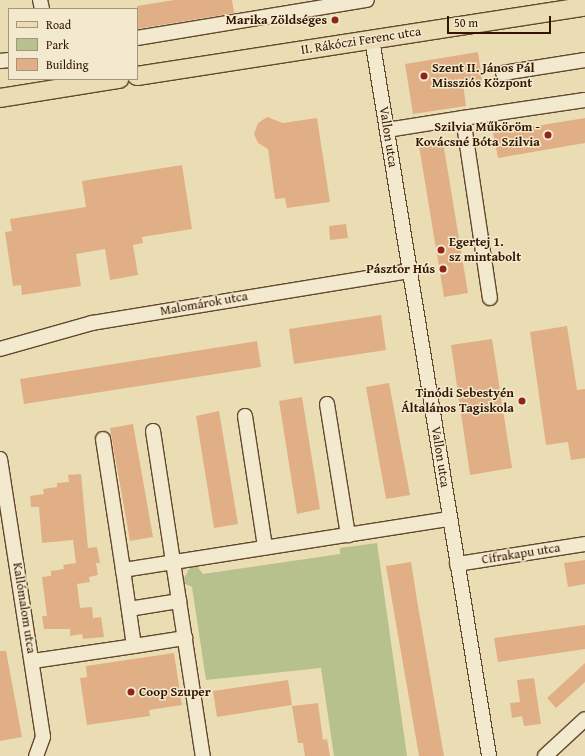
<!DOCTYPE html>
<meta charset="utf-8">
<style>
body{margin:0}
#map{position:relative;width:585px;height:756px;overflow:hidden;background:#ebddb3;font-family:"Gentium Book Plus",serif}
div>[style]{position:absolute}
[style*='--x']{left:calc(var(--x)*1px);top:calc(var(--y)*1px);width:calc(var(--w)*1px);rotate:calc(var(--a)*1deg)}
.green>*{inset:0;background:#b6c18e}
.building>*{inset:0;background:#e1af85}
.roads{filter:drop-shadow(1px 0 #62482d) drop-shadow(-1px 0 #62482d) drop-shadow(0 1px #62482d) drop-shadow(0 -1px #62482d)}
.minor>*{height:14px;margin:-7px;padding:0 7px;transform-origin:7px;border-radius:7px;background:#f2e9ce}
.major>*{height:18px;margin:-9px;padding:0 9px;transform-origin:9px;border-radius:9px;background:#ebddb3}
.dots>*{width:11px;height:11px;translate:-50% -50%;box-sizing:border-box;border:2px solid #f2e9ce;border-radius:50%}
span{translate:-50% -50%;white-space:nowrap;text-align:center;line-height:1.15;-webkit-text-stroke:3px #f2e9ce;paint-order:stroke}
.poi-label{font-size:13px;color:#341600;font-weight:700}
.right{translate:-100% -50%;text-align:right}
.left{translate:0 -50%;text-align:left}
.street-label{font-size:13px;color:#341600}
.legend{position:absolute;left:8px;top:8px;width:130px;height:72px;box-sizing:border-box;background:#f2e9ce;border:1px solid #a6957c;margin:0;padding:5px 7px;list-style:none;font-size:12px;color:#341600}
.legend li{display:flex;align-items:center;gap:8px;height:20px}
.legend b{width:20px;border:1px solid #a6957c}
.scale{position:absolute;left:447px;top:16px;width:104px;height:18px;box-sizing:border-box;border:2px solid #341600;border-top:0;padding-left:5px;font-size:12px;line-height:14px;white-space:nowrap;color:#341600;-webkit-text-stroke:3px #f2e9ce;paint-order:stroke}
</style>
<div id="map">
<div class="green">
<i style="clip-path:polygon(377px 543px,407px 756px,334px 756px,321px 668px,206px 680px,192px 587px,182px 582px,189px 569px,196px 565px,203px 574px,340px 554px,340px 548px)"></i>
</div>
<div class="building">
<i style="clip-path:polygon(174px 0,232px 0,234px 13px,137px 29px,137px 6px)"></i>
<i style="clip-path:polygon(478px 52px,482px 81px,463px 84px,466px 106px,413px 114px,405px 64px)"></i>
<i style="clip-path:polygon(267px 117px,283px 123px,317px 118px,330px 202px,287px 208px,285px 198px,275px 199px,268px 149px,258px 143px,254px 134px,258px 123px)"></i>
<i style="clip-path:polygon(585px 118px,585px 143px,498px 158px,493px 133px)"></i>
<i style="clip-path:polygon(443px 142px,468px 293px,444px 297px,419px 146px)"></i>
<i style="clip-path:polygon(182px 165px,192px 229px,142px 237px,143px 243px,133px 245px,138px 275px,110px 280px,105px 249px,76px 254px,81px 286px,22px 295px,21px 285px,13px 286px,5px 232px,12px 231px,10px 219px,86px 207px,82px 181px)"></i>
<i style="clip-path:polygon(346px 224px,348px 238px,330px 240px,329px 226px)"></i>
<i style="clip-path:polygon(381px 315px,386px 350px,294px 364px,289px 329px)"></i>
<i style="clip-path:polygon(567px 326px,577px 390px,585px 389px,585px 458px,571px 460px,568px 442px,546px 445px,530px 332px)"></i>
<i style="clip-path:polygon(492px 339px,512px 468px,470px 475px,451px 345px)"></i>
<i style="clip-path:polygon(257px 341px,261px 367px,24px 404px,20px 379px)"></i>
<i style="clip-path:polygon(389px 383px,410px 495px,386px 499px,366px 387px)"></i>
<i style="clip-path:polygon(302px 397px,320px 509px,297px 514px,279px 401px)"></i>
<i style="clip-path:polygon(219px 411px,238px 524px,214px 528px,196px 416px)"></i>
<i style="clip-path:polygon(133px 424px,153px 537px,130px 541px,110px 428px)"></i>
<i style="clip-path:polygon(81px 474px,88px 548px,97px 547px,100px 563px,96px 563px,98px 575px,89px 577px,90px 582px,77px 584px,80px 608px,92px 607px,93px 618px,101px 617px,104px 637px,83px 639px,82px 634px,70px 636px,70px 629px,44px 629px,42px 616px,47px 616px,42px 577px,51px 576px,51px 571px,64px 569px,63px 565px,76px 563px,73px 540px,42px 543px,39px 507px,31px 507px,30px 496px,44px 494px,43px 489px,57px 487px,57px 483px,69px 482px,68px 475px)"></i>
<i style="clip-path:polygon(585px 560px,585px 584px,568px 587px,564px 563px)"></i>
<i style="clip-path:polygon(411px 562px,417px 600px,444px 756px,419px 756px,406px 681px,386px 566px)"></i>
<i style="clip-path:polygon(585px 625px,585px 649px,498px 662px,494px 638px)"></i>
<i style="clip-path:polygon(0 651px,6px 651px,22px 737px,0 741px)"></i>
<i style="clip-path:polygon(174px 653px,182px 705px,149px 710px,150px 716px,87px 725px,80px 678px,87px 677px,86px 666px)"></i>
<i style="clip-path:polygon(585px 663px,585px 682px,556px 708px,547px 698px)"></i>
<i style="clip-path:polygon(534px 678px,541px 724px,524px 726px,522px 716px,512px 718px,510px 703px,520px 702px,517px 680px)"></i>
<i style="clip-path:polygon(288px 680px,292px 705px,217px 717px,213px 691px)"></i>
<i style="clip-path:polygon(318px 703px,323px 740px,327px 739px,330px 756px,305px 756px,303px 743px,298px 743px,292px 706px)"></i>
</div>
<div class="roads">
<div class="minor">
<i style="--x:40;--y:0;--w:9;--a:77"></i>
<i style="--x:137;--y:38;--w:233;--a:-9.4"></i>
<i style="--x:372;--y:39;--w:726;--a:80.73"></i>
<i style="--x:0;--y:61;--w:9;--a:-6"></i>
<i style="--x:503;--y:73;--w:83;--a:-9"></i>
<i style="--x:463;--y:118;--w:123;--a:-8.4"></i>
<i style="--x:387;--y:130;--w:77;--a:-9"></i>
<i style="--x:463;--y:118;--w:182;--a:81.5"></i>
<i style="--x:0;--y:349;--w:96;--a:-15.8"></i>
<i style="--x:92;--y:323;--w:322;--a:-9.3"></i>
<i style="--x:327;--y:404;--w:133;--a:80.9"></i>
<i style="--x:245;--y:416;--w:133;--a:81.3"></i>
<i style="--x:153;--y:431;--w:329;--a:81.3"></i>
<i style="--x:103;--y:439;--w:133;--a:81.3"></i>
<i style="--x:0;--y:459;--w:281;--a:81.2"></i>
<i style="--x:43;--y:737;--w:20;--a:110"></i>
<i style="--x:457;--y:564;--w:130;--a:-8.9"></i>
<i style="--x:129;--y:609;--w:51;--a:-9.1"></i>
<i style="--x:134;--y:646;--w:52;--a:-8.9"></i>
<i style="--x:33;--y:661;--w:102;--a:-8.4"></i>
<i style="--x:134;--y:646;--w:77;--a:-98.2"></i>
<i style="--x:123;--y:570;--w:331;--a:-8.9"></i>
<i style="--x:545;--y:756;--w:54;--a:-42.8"></i>
</div>
<div class="major">
<i style="--x:137;--y:76;--w:453;--a:-8.8"></i>
<i style="--x:0;--y:98;--w:121;--a:-9.1"></i>
</div>
</div>
<div class="dots">
<i style="left:335px;top:20px;background:#8f2418"></i>
<i style="left:424px;top:76px;background:#8f2418"></i>
<i style="left:548px;top:135px;background:#8f2418"></i>
<i style="left:441px;top:250px;background:#8f2418"></i>
<i style="left:443px;top:269px;background:#8f2418"></i>
<i style="left:522px;top:401px;background:#8f2418"></i>
<i style="left:131px;top:692px;background:#8f2418"></i>
</div>
<div class="poi-label">
<span class="right" style="left:327px;top:20px">Marika Zöldséges</span>
<span class="left" style="left:432px;top:76px">Szent II. János Pál<br>Missziós Központ</span>
<span class="right" style="left:540px;top:135px">Szilvia Műköröm -<br>Kovácsné Bóta Szilvia</span>
<span class="left" style="left:449px;top:250px">Egertej 1.<br>sz mintabolt</span>
<span class="right" style="left:435px;top:269px">Pásztor Hús</span>
<span class="right" style="left:514px;top:401px">Tinódi Sebestyén<br>Általános Tagiskola</span>
<span class="left" style="left:139px;top:692px">Coop Szuper</span>
</div>
<div class="street-label">
<span style="left:361px;top:41px;rotate:-9deg">II. Rákóczi Ferenc utca</span>
<span style="left:388px;top:137px;rotate:81deg">Vallon utca</span>
<span style="left:204px;top:304px;rotate:-10deg">Malomárok utca</span>
<span style="left:440px;top:457px;rotate:81deg">Vallon utca</span>
<span style="left:521px;top:554px;rotate:-9deg">Cifrakapu utca</span>
<span style="left:24px;top:608px;rotate:81deg">Kallómalom utca</span>
</div>
<ul class="legend">
<li><b style="height:5px;background:#ebddb3"></b>Road</li>
<li><b style="height:11px;background:#b6c18e"></b>Park</li>
<li><b style="height:11px;background:#e1af85"></b>Building</li>
</ul>
<div class="scale">50 m</div>
</div>
